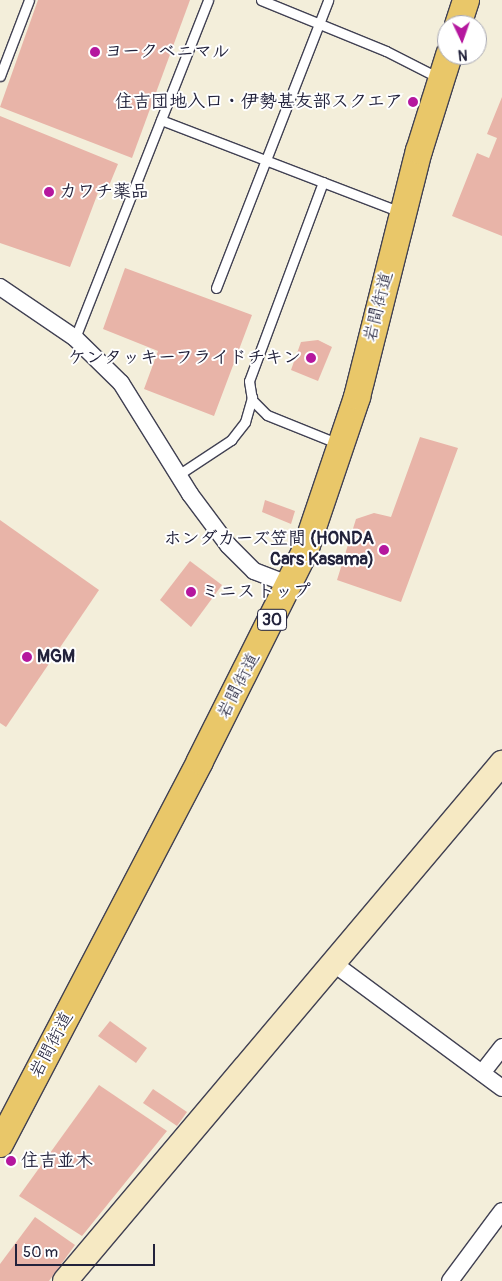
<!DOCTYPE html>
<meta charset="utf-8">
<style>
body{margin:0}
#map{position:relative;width:502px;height:1281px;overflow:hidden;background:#f3eeda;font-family:Pangolin,"Klee One",sans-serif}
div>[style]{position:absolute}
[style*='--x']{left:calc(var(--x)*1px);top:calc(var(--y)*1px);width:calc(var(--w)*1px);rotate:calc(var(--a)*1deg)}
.building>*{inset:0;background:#e8b4a8}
.roads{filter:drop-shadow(1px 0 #414153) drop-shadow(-1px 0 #414153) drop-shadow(0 1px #414153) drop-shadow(0 -1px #414153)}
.lane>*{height:9px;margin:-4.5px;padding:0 4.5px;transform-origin:4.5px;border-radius:4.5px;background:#fff}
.street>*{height:16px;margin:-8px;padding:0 8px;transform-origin:8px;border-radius:8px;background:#fff}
.secondary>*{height:24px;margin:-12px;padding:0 12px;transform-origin:12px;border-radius:12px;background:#f6e9c3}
.primary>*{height:26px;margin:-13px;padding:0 13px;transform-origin:13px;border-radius:13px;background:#e9c769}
.dots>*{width:14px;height:14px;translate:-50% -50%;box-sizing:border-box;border:2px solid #fff;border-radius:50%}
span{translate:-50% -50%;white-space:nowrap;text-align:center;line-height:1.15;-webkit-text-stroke:4px #fff;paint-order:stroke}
.shield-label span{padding:1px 4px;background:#fff;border:1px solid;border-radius:4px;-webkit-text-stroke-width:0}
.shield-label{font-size:16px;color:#22223b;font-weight:700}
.poi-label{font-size:18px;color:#22223b;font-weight:700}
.left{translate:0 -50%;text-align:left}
.right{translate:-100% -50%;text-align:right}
.street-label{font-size:18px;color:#22223b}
.north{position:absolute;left:437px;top:15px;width:50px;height:50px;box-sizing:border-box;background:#fff;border:1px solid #a7a7b1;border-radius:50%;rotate:177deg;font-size:14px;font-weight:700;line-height:20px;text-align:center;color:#22223b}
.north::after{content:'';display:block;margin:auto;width:18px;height:22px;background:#b5179e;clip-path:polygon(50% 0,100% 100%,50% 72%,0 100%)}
.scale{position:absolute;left:15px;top:1244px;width:140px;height:22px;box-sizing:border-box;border:2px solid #22223b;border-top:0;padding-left:6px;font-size:15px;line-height:18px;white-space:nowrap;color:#22223b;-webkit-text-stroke:4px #fff;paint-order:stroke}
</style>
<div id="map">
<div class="building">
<i style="clip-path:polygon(38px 0,190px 0,132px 158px,0 107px)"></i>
<i style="clip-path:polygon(502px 97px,502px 236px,452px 216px,477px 153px,489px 158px,497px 138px,487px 134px)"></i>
<i style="clip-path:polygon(0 116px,118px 164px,106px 193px,99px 190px,70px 267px,0 243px)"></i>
<i style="clip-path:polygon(125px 268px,252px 315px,214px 416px,144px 389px,158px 351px,103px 329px)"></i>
<i style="clip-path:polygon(318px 340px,332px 347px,318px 381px,291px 370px,301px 342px)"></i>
<i style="clip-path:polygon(420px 437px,458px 448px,401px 602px,337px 580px,356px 519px,374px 513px,391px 517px)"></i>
<i style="clip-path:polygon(265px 500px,295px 511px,291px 524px,262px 512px)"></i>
<i style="clip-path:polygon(0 520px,99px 590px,6px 727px,0 723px)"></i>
<i style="clip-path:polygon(190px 561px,222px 585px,191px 627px,160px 600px)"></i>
<i style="clip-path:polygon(110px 1021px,147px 1048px,136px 1063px,98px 1036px)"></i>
<i style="clip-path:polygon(99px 1085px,167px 1131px,82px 1236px,19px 1196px)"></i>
<i style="clip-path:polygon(153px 1089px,187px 1112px,177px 1126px,143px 1103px)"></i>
<i style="clip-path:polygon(35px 1217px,75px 1245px,49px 1281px,0 1281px,0 1264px)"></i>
</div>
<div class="roads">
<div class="lane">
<i style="--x:261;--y:0;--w:135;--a:22.2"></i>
<i style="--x:386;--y:51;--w:59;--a:27"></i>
<i style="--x:0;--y:76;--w:81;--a:-69.1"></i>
<i style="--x:161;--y:120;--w:257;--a:21"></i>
<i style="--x:323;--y:182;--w:212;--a:110.4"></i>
<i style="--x:249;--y:381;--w:19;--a:81"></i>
<i style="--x:252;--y:400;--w:21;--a:45"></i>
<i style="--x:267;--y:415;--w:78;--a:21.9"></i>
<i style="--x:216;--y:288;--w:309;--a:-68.7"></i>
<i style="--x:75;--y:338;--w:363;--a:-68.5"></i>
<i style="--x:178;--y:475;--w:64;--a:-33.4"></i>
<i style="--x:231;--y:440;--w:23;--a:-52"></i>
<i style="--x:245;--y:422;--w:26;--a:-74"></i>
</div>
<div class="street">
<i style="--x:0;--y:287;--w:91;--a:34.2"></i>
<i style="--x:75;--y:338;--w:64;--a:44.4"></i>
<i style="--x:121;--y:383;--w:131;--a:58.1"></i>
<i style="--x:190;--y:494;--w:64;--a:53.3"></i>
<i style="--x:228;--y:545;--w:37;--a:45"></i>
<i style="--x:254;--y:571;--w:39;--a:21"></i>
<i style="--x:333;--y:963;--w:210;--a:36.5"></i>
<i style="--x:482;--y:1073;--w:33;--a:-52"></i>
<i style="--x:450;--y:1281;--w:87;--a:-53.4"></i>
</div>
<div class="secondary">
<i style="--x:65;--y:1281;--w:678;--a:-49.85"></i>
</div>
<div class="primary">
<i style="--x:458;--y:25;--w:26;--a:-72"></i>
<i style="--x:0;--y:1144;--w:432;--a:-62.4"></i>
<i style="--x:200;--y:761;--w:235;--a:-63.4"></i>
<i style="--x:305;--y:551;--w:163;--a:-71.3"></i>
<i style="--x:357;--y:397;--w:254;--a:-75.9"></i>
<i style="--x:419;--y:151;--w:101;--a:-72.6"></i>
</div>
</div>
<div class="dots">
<i style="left:95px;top:52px;background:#b5179e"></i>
<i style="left:413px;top:102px;background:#b5179e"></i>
<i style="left:49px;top:192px;background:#b5179e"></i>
<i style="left:311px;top:358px;background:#b5179e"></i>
<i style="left:384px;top:550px;background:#b5179e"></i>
<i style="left:191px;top:592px;background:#b5179e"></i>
<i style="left:27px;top:657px;background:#b5179e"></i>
<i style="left:11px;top:1161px;background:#b5179e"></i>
</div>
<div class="shield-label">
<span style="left:272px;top:620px">30</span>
</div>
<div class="poi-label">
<span class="left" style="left:105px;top:52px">ヨークベニマル</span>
<span class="right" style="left:403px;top:102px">住吉団地入口・伊勢甚友部スクエア</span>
<span class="left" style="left:59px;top:192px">カワチ薬品</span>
<span class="right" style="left:301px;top:358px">ケンタッキーフライドチキン</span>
<span class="right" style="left:374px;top:550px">ホンダカーズ笠間 (HONDA<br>Cars Kasama)</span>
<span class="left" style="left:201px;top:592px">ミニストップ</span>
<span class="left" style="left:37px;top:657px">MGM</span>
<span class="left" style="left:21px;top:1161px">住吉並木</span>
</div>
<div class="street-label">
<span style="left:379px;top:307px;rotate:-76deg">岩間街道</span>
<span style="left:239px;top:686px;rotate:-63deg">岩間街道</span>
<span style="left:52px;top:1045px;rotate:-62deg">岩間街道</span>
</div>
<div class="north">N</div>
<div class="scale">50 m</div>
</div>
